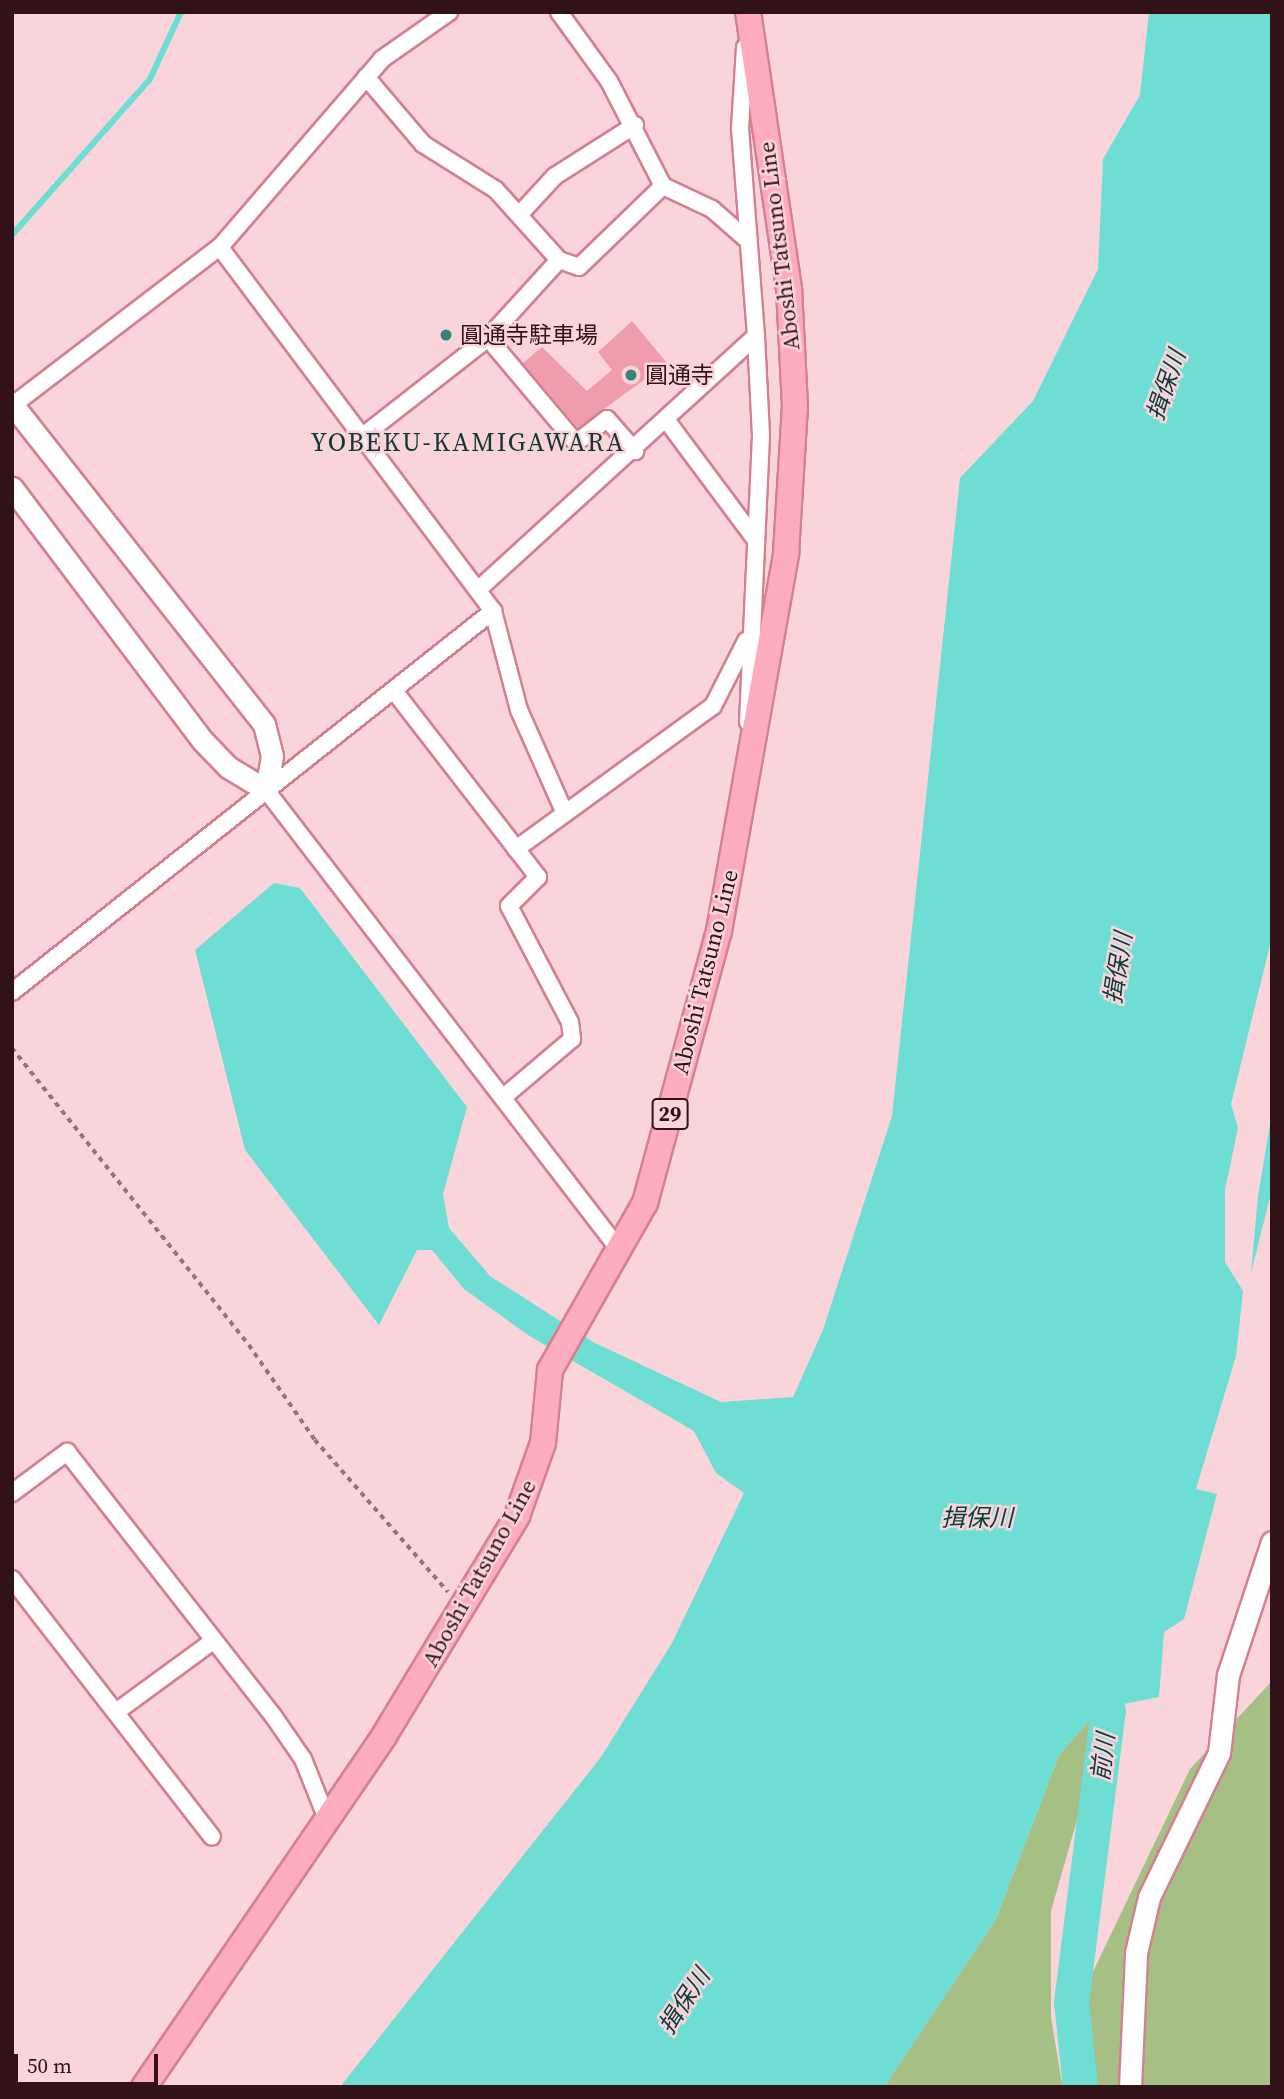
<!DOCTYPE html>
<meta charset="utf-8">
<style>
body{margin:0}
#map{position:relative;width:1284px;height:2099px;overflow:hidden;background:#f9d5db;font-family:"Source Serif 4","Noto Sans JP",serif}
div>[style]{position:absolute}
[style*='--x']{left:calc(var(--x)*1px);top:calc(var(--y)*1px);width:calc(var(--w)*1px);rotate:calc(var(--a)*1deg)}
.green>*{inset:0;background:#a6bf85}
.water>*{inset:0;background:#6eddd3}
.stream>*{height:6px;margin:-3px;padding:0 3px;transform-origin:3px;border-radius:3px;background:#6eddd3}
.river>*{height:35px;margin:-17.5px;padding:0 17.5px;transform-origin:17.5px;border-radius:17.5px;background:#6eddd3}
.building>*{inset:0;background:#f19cac}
.path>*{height:3.5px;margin-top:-1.75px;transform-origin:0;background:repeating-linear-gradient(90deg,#947279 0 5px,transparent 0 10px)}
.roads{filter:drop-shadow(2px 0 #d38191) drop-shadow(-2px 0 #d38191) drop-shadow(0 2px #d38191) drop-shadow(0 -2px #d38191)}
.street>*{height:16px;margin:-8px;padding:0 8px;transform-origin:8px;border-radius:8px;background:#fff}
.secondary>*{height:21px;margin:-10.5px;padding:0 10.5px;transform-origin:10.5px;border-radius:10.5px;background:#fff}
.primary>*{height:24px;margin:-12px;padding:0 12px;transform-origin:12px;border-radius:12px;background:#fdacbf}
.dots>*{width:19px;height:19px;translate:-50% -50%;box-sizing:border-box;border:4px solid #f9d5db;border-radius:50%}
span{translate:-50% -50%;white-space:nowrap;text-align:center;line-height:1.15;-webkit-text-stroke:5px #f9d5db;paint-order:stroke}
.shield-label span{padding:2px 5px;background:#f9d5db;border:2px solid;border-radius:5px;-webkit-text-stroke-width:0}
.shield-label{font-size:21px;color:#311219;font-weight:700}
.street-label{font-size:23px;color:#311219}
.poi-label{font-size:23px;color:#311219}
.left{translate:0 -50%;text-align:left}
.water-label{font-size:24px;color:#073d39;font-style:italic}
.quarter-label{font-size:26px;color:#143633;letter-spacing:2px}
.frame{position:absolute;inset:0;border:14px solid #311219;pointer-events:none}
.scale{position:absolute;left:14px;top:2054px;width:144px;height:32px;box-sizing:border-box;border:4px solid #311219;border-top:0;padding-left:9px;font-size:21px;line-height:24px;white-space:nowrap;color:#311219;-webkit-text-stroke:5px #f9d5db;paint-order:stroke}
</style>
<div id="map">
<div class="green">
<i style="clip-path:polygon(1272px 1681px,1272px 2087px,884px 2087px,996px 1919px,1059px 1755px,1099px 1709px,1117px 1715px,1113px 1742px,1081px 1806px,1051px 1911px,1051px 2017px,1062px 2084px,1079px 2001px,1190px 1769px)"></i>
</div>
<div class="water">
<i style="clip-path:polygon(1149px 12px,1272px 12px,1272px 937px,1231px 1104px,1238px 1128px,1225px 1190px,1225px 1262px,1243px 1291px,1236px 1356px,1196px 1489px,1217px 1494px,1184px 1619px,1164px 1632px,1159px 1697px,1099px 1709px,1059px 1755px,996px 1919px,884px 2087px,340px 2087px,601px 1757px,672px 1643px,744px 1493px,716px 1473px,694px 1431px,528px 1335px,464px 1289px,432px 1250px,417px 1250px,379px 1325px,245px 1150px,195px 950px,274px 883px,300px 888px,467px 1107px,443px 1194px,449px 1228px,490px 1276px,593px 1342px,721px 1402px,793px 1397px,823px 1330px,892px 1116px,960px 478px,1033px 401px,1098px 269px,1103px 159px,1140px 95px)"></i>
<i style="clip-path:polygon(1272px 1112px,1272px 1189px,1251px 1273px,1258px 1196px)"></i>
</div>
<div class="stream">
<i style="--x:12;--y:235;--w:208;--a:-48.5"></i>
<i style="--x:150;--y:79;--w:74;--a:-65.2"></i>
</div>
<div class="river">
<i style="--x:1080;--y:2087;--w:85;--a:-96"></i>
<i style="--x:1071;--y:2002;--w:293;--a:-82.8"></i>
<i style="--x:1108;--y:1711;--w:52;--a:-110.2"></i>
</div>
<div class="building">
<i style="clip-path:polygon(632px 321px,667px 363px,578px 428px,523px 363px,542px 347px,587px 391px,612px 370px,598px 352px)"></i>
</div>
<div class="path">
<i style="--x:12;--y:1048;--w:380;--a:51.4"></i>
<i style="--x:249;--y:1345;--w:116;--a:55.2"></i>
<i style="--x:315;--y:1440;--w:202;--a:48.8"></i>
</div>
<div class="roads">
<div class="street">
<i style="--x:559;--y:12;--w:85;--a:54.1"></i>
<i style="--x:609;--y:81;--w:118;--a:62.8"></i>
<i style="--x:663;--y:186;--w:54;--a:25.1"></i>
<i style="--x:712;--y:209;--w:44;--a:41.3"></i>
<i style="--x:366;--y:77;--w:88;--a:49.6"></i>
<i style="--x:423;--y:144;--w:86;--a:32.2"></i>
<i style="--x:496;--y:190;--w:94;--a:48"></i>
<i style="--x:559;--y:260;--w:21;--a:19"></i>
<i style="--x:579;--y:267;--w:117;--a:-44"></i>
<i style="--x:519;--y:215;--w:53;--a:-47.3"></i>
<i style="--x:555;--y:176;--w:95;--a:-32.5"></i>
<i style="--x:488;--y:338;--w:137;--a:50"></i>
<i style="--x:576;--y:443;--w:39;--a:-38"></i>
<i style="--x:607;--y:419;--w:43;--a:48.8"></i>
<i style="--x:13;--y:405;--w:260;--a:-37.4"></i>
<i style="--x:220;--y:247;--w:248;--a:-49.2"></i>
<i style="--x:382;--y:59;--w:82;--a:-35"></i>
<i style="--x:667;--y:421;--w:147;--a:53.3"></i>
<i style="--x:364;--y:435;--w:157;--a:-38"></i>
<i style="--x:488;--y:338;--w:105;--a:-47.7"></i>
<i style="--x:481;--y:587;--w:372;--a:-42.4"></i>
<i style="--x:756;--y:336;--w:208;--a:-94.4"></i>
<i style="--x:740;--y:129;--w:82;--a:-86.5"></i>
<i style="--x:493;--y:611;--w:102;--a:75.3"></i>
<i style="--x:519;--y:710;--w:111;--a:66"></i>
<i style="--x:395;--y:692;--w:234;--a:52.3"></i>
<i style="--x:538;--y:877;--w:41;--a:135"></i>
<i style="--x:509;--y:906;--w:131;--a:62.3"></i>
<i style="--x:570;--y:1022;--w:17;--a:83"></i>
<i style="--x:572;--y:1039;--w:87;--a:139.7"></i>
<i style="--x:748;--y:722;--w:287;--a:-87.4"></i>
<i style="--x:761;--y:435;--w:99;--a:-92.9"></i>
<i style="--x:266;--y:790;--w:583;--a:52.46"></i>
<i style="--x:516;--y:849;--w:243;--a:-36"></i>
<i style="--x:713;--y:706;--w:73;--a:-63.1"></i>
<i style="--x:12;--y:992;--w:614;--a:-38.38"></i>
<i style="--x:493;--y:611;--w:455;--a:-126.9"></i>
<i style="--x:12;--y:1493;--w:69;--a:-36.7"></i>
<i style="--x:67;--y:1452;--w:336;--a:52"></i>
<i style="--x:274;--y:1717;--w:51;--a:55.4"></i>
<i style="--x:303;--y:1759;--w:65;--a:68.2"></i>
<i style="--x:12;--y:1579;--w:326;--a:52.2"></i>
<i style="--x:116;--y:1712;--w:120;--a:-36.2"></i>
</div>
<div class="secondary">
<i style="--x:12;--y:404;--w:407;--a:51.8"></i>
<i style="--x:264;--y:724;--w:33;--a:76"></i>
<i style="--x:272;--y:756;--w:35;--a:100"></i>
<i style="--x:266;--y:790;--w:44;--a:-148.8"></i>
<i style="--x:228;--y:767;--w:37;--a:-134"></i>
<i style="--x:202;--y:740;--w:316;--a:-127"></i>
<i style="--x:1130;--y:2087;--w:134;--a:-87.4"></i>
<i style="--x:1136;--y:1953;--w:57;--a:-76.9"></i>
<i style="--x:1149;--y:1897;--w:160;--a:-64.1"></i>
<i style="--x:1219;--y:1753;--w:79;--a:-83.4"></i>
<i style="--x:1228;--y:1675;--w:140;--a:-71.7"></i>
</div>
<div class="primary">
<i style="--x:144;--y:2087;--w:425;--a:-55.6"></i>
<i style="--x:384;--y:1736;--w:257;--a:-58.8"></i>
<i style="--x:517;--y:1516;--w:77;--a:-70.4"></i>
<i style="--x:543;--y:1443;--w:73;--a:-84.5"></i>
<i style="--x:550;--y:1370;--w:192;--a:-60.4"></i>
<i style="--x:645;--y:1203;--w:282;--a:-74.8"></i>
<i style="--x:719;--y:931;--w:384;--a:-79.9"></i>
<i style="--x:786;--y:553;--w:146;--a:-86.5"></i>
<i style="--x:795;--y:407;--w:118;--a:-92.9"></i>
<i style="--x:789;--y:289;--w:280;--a:-98.4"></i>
</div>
</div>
<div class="dots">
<i style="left:446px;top:335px;background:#3a817b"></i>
<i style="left:631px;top:375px;background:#3a817b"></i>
</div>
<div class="shield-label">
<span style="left:670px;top:1114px">29</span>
</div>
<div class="street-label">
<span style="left:779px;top:246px;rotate:-97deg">Aboshi Tatsuno Line</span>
<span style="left:705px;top:972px;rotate:-76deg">Aboshi Tatsuno Line</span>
<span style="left:479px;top:1573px;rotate:-61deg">Aboshi Tatsuno Line</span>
</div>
<div class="poi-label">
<span class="left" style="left:460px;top:335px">圓通寺駐車場</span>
<span class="left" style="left:645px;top:375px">圓通寺</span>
</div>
<div class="water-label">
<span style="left:1166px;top:385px;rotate:-71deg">揖保川</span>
<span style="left:1118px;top:968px;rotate:-81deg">揖保川</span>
<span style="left:977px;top:1518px">揖保川</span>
<span style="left:1103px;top:1757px;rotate:-83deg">前川</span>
<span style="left:684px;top:2001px;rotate:-57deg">揖保川</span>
</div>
<div class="quarter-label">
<span style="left:468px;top:443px">YOBEKU-KAMIGAWARA</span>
</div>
<div class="frame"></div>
<div class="scale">50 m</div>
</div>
